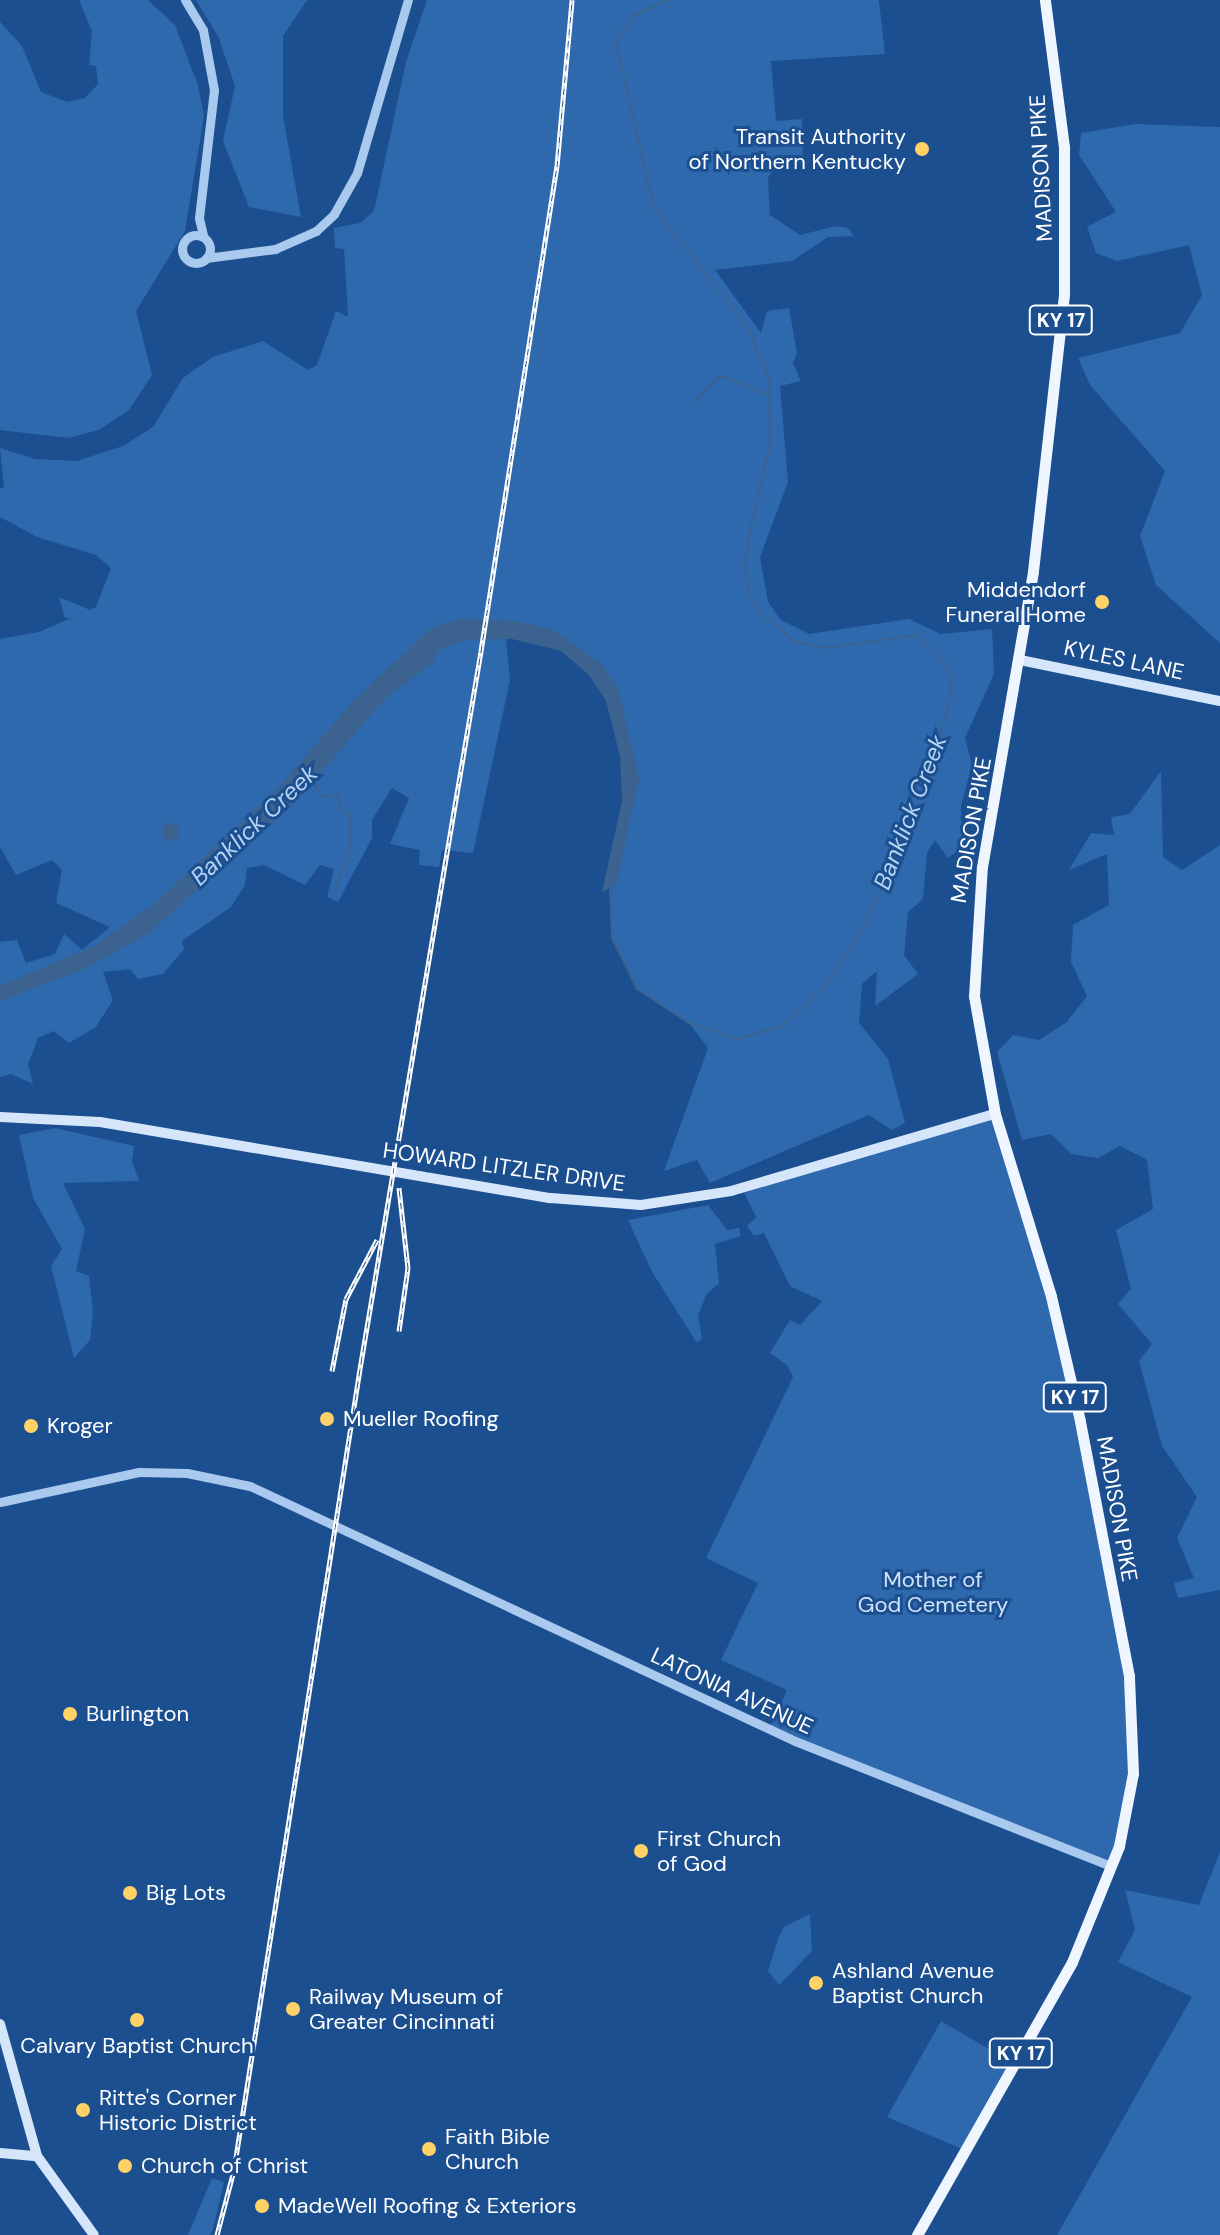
<!DOCTYPE html>
<style>
body{margin:0}
#map{position:relative;width:1220px;height:2235px;overflow:hidden;background:#1b4f8f;font-family:"DM Sans",sans-serif}
div>[style]{position:absolute}
[style*='--x']{left:calc(var(--x)*1px);top:calc(var(--y)*1px);width:calc(var(--w)*1px);rotate:calc(var(--a)*1deg)}
.green>*{inset:0;background:#2e69ad}
.water>*{inset:0;background:#3c6290}
.round{border-radius:50%}
.stream>*{height:2px;margin:-1px;padding:0 1px;transform-origin:1px;border-radius:1px;background:#3c6290}
.tertiary>*{height:9px;margin:-4.5px;padding:0 4.5px;transform-origin:4.5px;border-radius:4.5px;background:#a9c9ee}
.tertiary>.ring{margin:-4.5px;padding:0;box-sizing:content-box;background:none;border:9px solid #a9c9ee;border-radius:50%}
.secondary>*{height:10px;margin:-5px;padding:0 5px;transform-origin:5px;border-radius:5px;background:#d6e6fa}
.primary>*{height:11px;margin:-5.5px;padding:0 5.5px;transform-origin:5.5px;border-radius:5.5px;background:#f0f6ff}
.rail>*{height:5px;margin-top:-2.5px;transform-origin:0;background:repeating-linear-gradient(90deg,#1b4f8f 0 6px,#fff 0 12px);box-sizing:border-box;border-block:2px solid #fff}
.dots>*{width:22px;height:22px;translate:-50% -50%;box-sizing:border-box;border:4px solid #1b4f8f;border-radius:50%}
span{translate:-50% -50%;white-space:nowrap;text-align:center;line-height:1.15;-webkit-text-stroke:6px #1b4f8f;paint-order:stroke}
.shield-label span{padding:2px 6px;background:#1b4f8f;border:2px solid;border-radius:6px;-webkit-text-stroke-width:0}
.shield-label{font-size:20px;color:#fff;font-weight:700}
.poi-label{font-size:22px;color:#fff}
.right{translate:-100% -50%;text-align:right}
.left{translate:0 -50%;text-align:left}
.street-label{font-size:22px;color:#fff}
.park-label{font-size:22px;color:#cfe3fa}
.water-label{font-size:24px;color:#b5d3f5;font-style:italic}
</style>
<div id="map">
<div class="green">
<i style="clip-path:polygon(79px 0,148px 0,175px 25px,198px 85px,204px 116px,185px 231px,136px 311px,152px 375px,129px 410px,99px 430px,68px 438px,0 430px,0 22px,22px 46px,41px 92px,67px 102px,85px 98px,98px 84px,96px 66px,89px 65px,92px 31px)"></i>
<i style="clip-path:polygon(196px 0,307px 0,283px 36px,283px 116px,301px 217px,249px 207px,223px 141px,235px 86px,218px 36px)"></i>
<i style="clip-path:polygon(427px 0,879px 0,885px 54px,771px 61px,776px 121px,802px 119px,803px 160px,776px 166px,768px 178px,770px 215px,800px 235px,836px 226px,848px 228px,854px 236px,828px 237px,792px 261px,715px 270px,761px 333px,767px 311px,789px 308px,797px 353px,793px 363px,801px 381px,780px 386px,788px 482px,760px 557px,768px 602px,781px 620px,809px 634px,909px 619px,941px 634px,992px 629px,994px 674px,965px 738px,972px 765px,961px 806px,962px 847px,948px 858px,935px 840px,927px 853px,923px 899px,908px 912px,904px 955px,918px 974px,875px 1006px,877px 971px,862px 984px,859px 1023px,888px 1059px,905px 1123px,892px 1130px,869px 1115px,710px 1183px,697px 1160px,664px 1171px,708px 1048px,689px 1023px,637px 989px,612px 938px,609px 890px,629px 782px,613px 702px,562px 645px,505px 629px,510px 680px,473px 853px,442px 850px,439px 867px,419px 865px,420px 850px,390px 844px,409px 798px,392px 788px,372px 820px,372px 838px,338px 902px,327px 897px,334px 869px,320px 865px,305px 885px,264px 865px,247px 868px,245px 885px,231px 907px,182px 941px,184px 949px,163px 974px,138px 979px,130px 969px,103px 972px,113px 1000px,96px 1027px,69px 1043px,54px 1031px,38px 1038px,28px 1064px,33px 1084px,11px 1074px,0 1077px,0 942px,17px 940px,26px 963px,55px 954px,64px 934px,82px 950px,110px 927px,56px 903px,62px 870px,52px 860px,16px 875px,0 847px,0 639px,39px 632px,71px 618px,65px 618px,59px 597px,90px 610px,96px 607px,111px 568px,96px 555px,37px 537px,0 517px,0 488px,4px 488px,0 448px,35px 459px,77px 461px,123px 446px,153px 427px,183px 378px,213px 357px,263px 341px,308px 370px,317px 365px,336px 311px,348px 317px,344px 249px,335px 248px,334px 228px,360px 223px,374px 211px,406px 62px)"></i>
<i style="clip-path:polygon(1135px 124px,1220px 127px,1220px 643px,1156px 585px,1140px 536px,1165px 471px,1090px 385px,1078px 358px,1180px 333px,1202px 295px,1189px 245px,1117px 261px,1096px 253px,1087px 227px,1116px 212px,1079px 155px,1081px 133px)"></i>
<i style="clip-path:polygon(1161px 771px,1163px 857px,1182px 870px,1220px 845px,1220px 1590px,1178px 1598px,1174px 1583px,1194px 1578px,1177px 1538px,1197px 1497px,1162px 1446px,1139px 1361px,1152px 1344px,1118px 1304px,1131px 1289px,1116px 1230px,1153px 1209px,1147px 1160px,1120px 1146px,1098px 1158px,1071px 1154px,1051px 1134px,1022px 1140px,997px 1052px,1013px 1035px,1039px 1040px,1067px 1022px,1087px 996px,1071px 962px,1073px 925px,1109px 905px,1107px 854px,1069px 870px,1091px 833px,1114px 835px,1111px 817px,1130px 814px)"></i>
<i style="clip-path:polygon(995px 1114px,1037px 1250px,1112px 1596px,1134px 1747px,1111px 1866px,769px 1729px,787px 1690px,721px 1660px,758px 1583px,706px 1558px,793px 1377px,787px 1365px,770px 1353px,790px 1320px,800px 1325px,822px 1301px,790px 1286px,764px 1233px,754px 1236px,747px 1226px,756px 1217px,742px 1188px)"></i>
<i style="clip-path:polygon(55px 1128px,134px 1146px,132px 1161px,139px 1181px,63px 1183px,85px 1229px,76px 1271px,89px 1276px,93px 1312px,90px 1340px,74px 1358px,51px 1266px,62px 1249px,33px 1198px,19px 1135px)"></i>
<i style="clip-path:polygon(708px 1205px,727px 1230px,739px 1228px,741px 1236px,715px 1244px,719px 1283px,706px 1295px,698px 1316px,702px 1338px,697px 1343px,652px 1272px,628px 1220px)"></i>
<i style="clip-path:polygon(1220px 1852px,1220px 2235px,1057px 2235px,1192px 1997px,1118px 1962px,1135px 1930px,1125px 1890px,1199px 1905px)"></i>
<i style="clip-path:polygon(810px 1914px,812px 1951px,779px 1985px,768px 1971px,778px 1939px,784px 1927px)"></i>
<i style="clip-path:polygon(941px 2021px,1011px 2062px,962px 2149px,887px 2117px)"></i>
<i style="clip-path:polygon(212px 2178px,224px 2182px,213px 2229px,210px 2235px,188px 2235px)"></i>
</div>
<div class="water">
<i style="clip-path:polygon(459px 619px,517px 621px,554px 630px,602px 664px,619px 691px,639px 779px,616px 885px,602px 892px,622px 801px,620px 756px,606px 701px,589px 675px,561px 651px,512px 639px,466px 640px,438px 650px,434px 662px,386px 698px,294px 803px,149px 933px,84px 969px,0 1001px,0 986px,96px 945px,153px 905px,281px 785px,353px 701px,431px 628px)"></i>
<i class="round" style="left:162px;top:823px;width:18px;height:18px"></i>
</div>
<div class="stream">
<i style="--x:695;--y:401;--w:35;--a:-45"></i>
<i style="--x:720;--y:376;--w:50;--a:21"></i>
<i style="--x:313;--y:781;--w:18;--a:61"></i>
<i style="--x:322;--y:797;--w:15;--a:-11"></i>
<i style="--x:337;--y:794;--w:20;--a:70"></i>
<i style="--x:344;--y:813;--w:6;--a:18"></i>
<i style="--x:350;--y:815;--w:33;--a:88"></i>
<i style="--x:351;--y:848;--w:46;--a:110.4"></i>
<i style="--x:610;--y:888;--w:50;--a:87.7"></i>
<i style="--x:612;--y:938;--w:57;--a:63.9"></i>
<i style="--x:637;--y:989;--w:62;--a:33.2"></i>
<i style="--x:689;--y:1023;--w:50;--a:18.8"></i>
<i style="--x:736;--y:1039;--w:49;--a:-15.5"></i>
<i style="--x:783;--y:1026;--w:64;--a:-43.7"></i>
<i style="--x:829;--y:982;--w:53;--a:-56.6"></i>
<i style="--x:858;--y:938;--w:97;--a:-64.2"></i>
<i style="--x:900;--y:851;--w:41;--a:-81.7"></i>
<i style="--x:906;--y:810;--w:100;--a:-66.5"></i>
<i style="--x:946;--y:718;--w:35;--a:-80"></i>
<i style="--x:952;--y:684;--w:19;--a:-106"></i>
<i style="--x:947;--y:666;--w:43;--a:-134.1"></i>
<i style="--x:917;--y:635;--w:94;--a:172"></i>
<i style="--x:824;--y:648;--w:29;--a:-168"></i>
<i style="--x:796;--y:642;--w:46;--a:-141.1"></i>
<i style="--x:760;--y:613;--w:25;--a:-119"></i>
<i style="--x:748;--y:591;--w:27;--a:-96"></i>
<i style="--x:745;--y:564;--w:37;--a:-81"></i>
<i style="--x:751;--y:527;--w:84;--a:-77"></i>
<i style="--x:770;--y:445;--w:66;--a:-90.9"></i>
<i style="--x:769;--y:379;--w:55;--a:-112.4"></i>
<i style="--x:748;--y:328;--w:152;--a:-128.1"></i>
<i style="--x:654;--y:208;--w:168;--a:-103"></i>
<i style="--x:616;--y:44;--w:31;--a:-61"></i>
<i style="--x:631;--y:17;--w:41;--a:-24.7"></i>
</div>
<div class="tertiary">
<i style="--x:185;--y:0;--w:35;--a:59"></i>
<i style="--x:203;--y:30;--w:61;--a:79.6"></i>
<i style="--x:214;--y:90;--w:129;--a:96.7"></i>
<i style="--x:199;--y:218;--w:18;--a:77"></i>
<i class="ring" style="left:182px;top:235px;width:19px;height:19px"></i>
<i style="--x:206;--y:258;--w:70;--a:-7.4"></i>
<i style="--x:275;--y:249;--w:45;--a:-23.7"></i>
<i style="--x:316;--y:231;--w:25;--a:-43"></i>
<i style="--x:334;--y:214;--w:47;--a:-60.7"></i>
<i style="--x:357;--y:173;--w:180;--a:-73.6"></i>
<i style="--x:0;--y:1502;--w:142;--a:-12.2"></i>
<i style="--x:139;--y:1472;--w:48;--a:1.2"></i>
<i style="--x:187;--y:1473;--w:64;--a:11.7"></i>
<i style="--x:250;--y:1486;--w:602;--a:25.07"></i>
<i style="--x:795;--y:1741;--w:340;--a:21.6"></i>
</div>
<div class="secondary">
<i style="--x:1020;--y:660;--w:204;--a:11.6"></i>
<i style="--x:0;--y:1117;--w:100;--a:2.9"></i>
<i style="--x:100;--y:1122;--w:457;--a:9.6"></i>
<i style="--x:551;--y:1198;--w:90;--a:4.4"></i>
<i style="--x:641;--y:1205;--w:91;--a:-8.8"></i>
<i style="--x:731;--y:1191;--w:275;--a:-16.3"></i>
<i style="--x:0;--y:2024;--w:137;--a:74.3"></i>
<i style="--x:37;--y:2156;--w:97;--a:54.2"></i>
<i style="--x:0;--y:2153;--w:37;--a:5"></i>
</div>
<div class="primary">
<i style="--x:917;--y:2235;--w:314;--a:-60.4"></i>
<i style="--x:1072;--y:1962;--w:125;--a:-67.9"></i>
<i style="--x:1119;--y:1846;--w:74;--a:-79.1"></i>
<i style="--x:1133;--y:1773;--w:97;--a:-92.4"></i>
<i style="--x:1129;--y:1676;--w:260;--a:-100.9"></i>
<i style="--x:1080;--y:1421;--w:128;--a:-103.1"></i>
<i style="--x:1051;--y:1296;--w:190;--a:-107.1"></i>
<i style="--x:995;--y:1114;--w:120;--a:-100.1"></i>
<i style="--x:974;--y:996;--w:129;--a:-86.5"></i>
<i style="--x:982;--y:867;--w:300;--a:-80.2"></i>
<i style="--x:1033;--y:571;--w:280;--a:-83.6"></i>
<i style="--x:1064;--y:293;--w:146;--a:-90"></i>
<i style="--x:1064;--y:147;--w:148;--a:-97.4"></i>
</div>
<div class="rail">
<i style="--x:399;--y:1331;--w:64;--a:-81.9"></i>
<i style="--x:408;--y:1268;--w:81;--a:-96.4"></i>
<i style="--x:332;--y:1371;--w:73;--a:-79"></i>
<i style="--x:346;--y:1299;--w:67;--a:-62.3"></i>
<i style="--x:217;--y:2235;--w:67;--a:-75.3"></i>
<i style="--x:234;--y:2170;--w:817;--a:-81.06"></i>
<i style="--x:361;--y:1363;--w:722;--a:-80.43"></i>
<i style="--x:481;--y:651;--w:491;--a:-81.1"></i>
<i style="--x:557;--y:166;--w:167;--a:-84.8"></i>
</div>
<div class="dots">
<i style="left:922px;top:149px;background:#ffd166"></i>
<i style="left:1102px;top:602px;background:#ffd166"></i>
<i style="left:327px;top:1419px;background:#ffd166"></i>
<i style="left:31px;top:1426px;background:#ffd166"></i>
<i style="left:70px;top:1714px;background:#ffd166"></i>
<i style="left:641px;top:1851px;background:#ffd166"></i>
<i style="left:130px;top:1893px;background:#ffd166"></i>
<i style="left:816px;top:1983px;background:#ffd166"></i>
<i style="left:293px;top:2009px;background:#ffd166"></i>
<i style="left:137px;top:2020px;background:#ffd166"></i>
<i style="left:83px;top:2110px;background:#ffd166"></i>
<i style="left:429px;top:2149px;background:#ffd166"></i>
<i style="left:125px;top:2166px;background:#ffd166"></i>
<i style="left:262px;top:2206px;background:#ffd166"></i>
</div>
<div class="shield-label">
<span style="left:1061px;top:320px">KY 17</span>
<span style="left:1075px;top:1397px">KY 17</span>
<span style="left:1021px;top:2053px">KY 17</span>
</div>
<div class="poi-label">
<span class="right" style="left:906px;top:149px">Transit Authority<br>of Northern Kentucky</span>
<span class="right" style="left:1086px;top:602px">Middendorf<br>Funeral Home</span>
<span class="left" style="left:343px;top:1419px">Mueller Roofing</span>
<span class="left" style="left:47px;top:1426px">Kroger</span>
<span class="left" style="left:86px;top:1714px">Burlington</span>
<span class="left" style="left:657px;top:1851px">First Church<br>of God</span>
<span class="left" style="left:146px;top:1893px">Big Lots</span>
<span class="left" style="left:832px;top:1983px">Ashland Avenue<br>Baptist Church</span>
<span class="left" style="left:309px;top:2009px">Railway Museum of<br>Greater Cincinnati</span>
<span style="left:137px;top:2046px">Calvary Baptist Church</span>
<span class="left" style="left:99px;top:2110px">Ritte's Corner<br>Historic District</span>
<span class="left" style="left:445px;top:2149px">Faith Bible<br>Church</span>
<span class="left" style="left:141px;top:2166px">Church of Christ</span>
<span class="left" style="left:278px;top:2206px">MadeWell Roofing &amp; Exteriors</span>
</div>
<div class="street-label">
<span style="left:1041px;top:168px;rotate:-93deg">MADISON PIKE</span>
<span style="left:1124px;top:660px;rotate:12deg">KYLES LANE</span>
<span style="left:971px;top:830px;rotate:-80deg">MADISON PIKE</span>
<span style="left:504px;top:1167px;rotate:8deg">HOWARD LITZLER DRIVE</span>
<span style="left:1117px;top:1509px;rotate:80deg">MADISON PIKE</span>
<span style="left:732px;top:1691px;rotate:25deg">LATONIA AVENUE</span>
</div>
<div class="park-label">
<span style="left:933px;top:1592px">Mother of<br>God Cemetery</span>
</div>
<div class="water-label">
<span style="left:910px;top:812px;rotate:-69deg">Banklick Creek</span>
<span style="left:254px;top:825px;rotate:-43deg">Banklick Creek</span>
</div>
</div>
